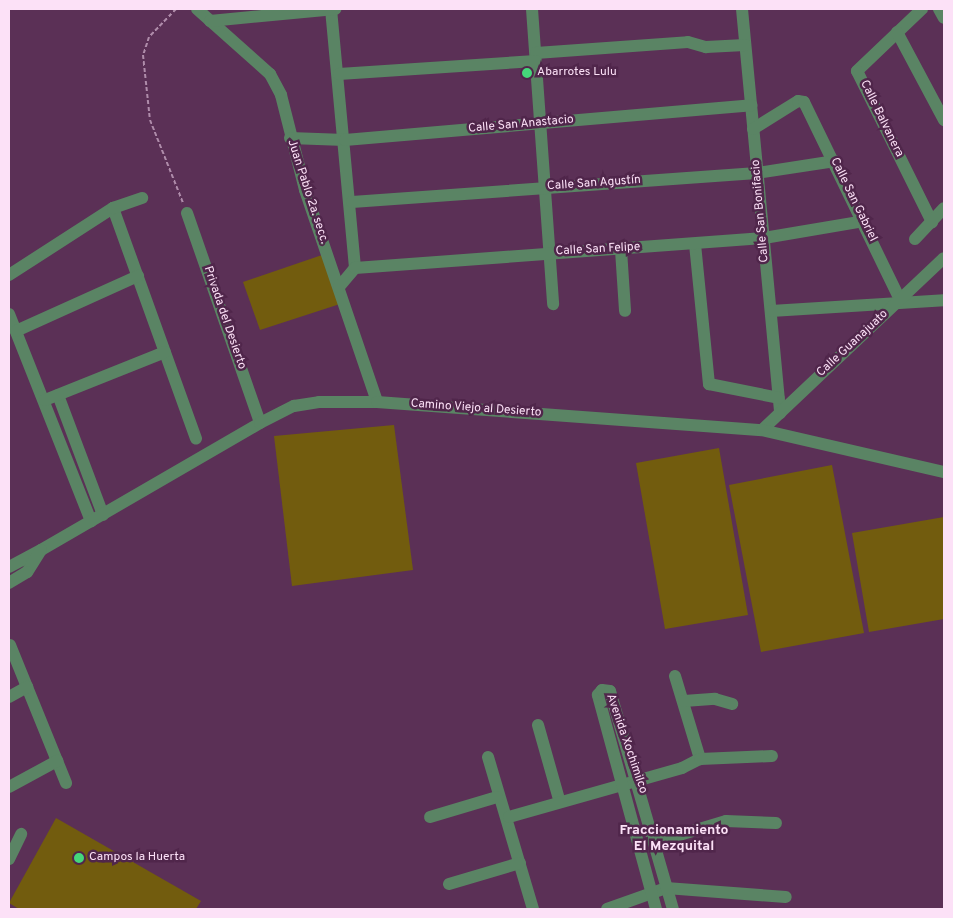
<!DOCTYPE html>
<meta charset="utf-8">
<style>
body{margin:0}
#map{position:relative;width:953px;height:918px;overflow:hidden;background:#5b3056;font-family:Overpass,sans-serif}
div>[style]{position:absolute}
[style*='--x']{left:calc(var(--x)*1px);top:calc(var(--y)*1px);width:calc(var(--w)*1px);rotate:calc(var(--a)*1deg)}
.green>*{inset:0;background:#725c0e}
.path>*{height:2px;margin-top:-1px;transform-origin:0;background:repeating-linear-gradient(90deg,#af8caa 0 4px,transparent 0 6.5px)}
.minor>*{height:12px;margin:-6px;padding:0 6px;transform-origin:6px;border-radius:6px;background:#5a8464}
.dots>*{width:14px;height:14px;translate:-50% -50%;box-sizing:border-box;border:2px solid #50264b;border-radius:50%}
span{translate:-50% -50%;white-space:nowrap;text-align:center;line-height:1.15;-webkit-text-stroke:5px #50264b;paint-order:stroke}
.poi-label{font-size:12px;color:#fce1f7}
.left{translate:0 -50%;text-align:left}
.street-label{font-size:12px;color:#fce1f7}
.neighbourhood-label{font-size:14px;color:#fce1f7;font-weight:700}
.frame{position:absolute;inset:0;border:10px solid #fce1f7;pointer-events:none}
</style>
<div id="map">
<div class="green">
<i style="clip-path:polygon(322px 255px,340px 304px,260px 330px,243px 282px)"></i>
<i style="clip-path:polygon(394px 425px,413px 570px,292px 586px,274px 436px)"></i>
<i style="clip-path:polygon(719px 448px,748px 615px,665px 629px,636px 463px)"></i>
<i style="clip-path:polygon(832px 465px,864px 633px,761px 652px,729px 485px)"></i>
<i style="clip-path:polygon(944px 517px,944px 619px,869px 632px,852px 533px)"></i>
<i style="clip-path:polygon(56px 818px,201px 901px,196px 909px,19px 909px,9px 903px)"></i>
</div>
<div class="path">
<i style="--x:176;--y:9;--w:39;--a:134"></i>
<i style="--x:149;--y:37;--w:19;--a:108"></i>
<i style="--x:143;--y:55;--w:65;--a:83.9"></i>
<i style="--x:150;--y:120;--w:89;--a:68.3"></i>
</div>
<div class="minor">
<i style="--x:197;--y:9;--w:98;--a:41.7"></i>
<i style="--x:270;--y:74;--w:24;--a:62"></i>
<i style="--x:281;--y:95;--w:98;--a:75.8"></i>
<i style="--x:305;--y:190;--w:224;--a:71.2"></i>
<i style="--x:331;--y:9;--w:260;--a:84.7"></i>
<i style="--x:532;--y:9;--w:296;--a:85.9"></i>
<i style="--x:742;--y:9;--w:406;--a:84.6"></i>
<i style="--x:922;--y:9;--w:90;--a:136.4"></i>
<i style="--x:857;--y:71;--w:169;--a:63.6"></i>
<i style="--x:939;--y:9;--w:10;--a:61"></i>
<i style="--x:210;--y:21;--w:126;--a:-5.5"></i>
<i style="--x:897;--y:32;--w:100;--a:61.9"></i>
<i style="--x:536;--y:53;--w:152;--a:-4.1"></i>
<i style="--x:688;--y:42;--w:19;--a:16"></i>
<i style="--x:706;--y:47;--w:39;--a:-3"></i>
<i style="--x:339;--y:74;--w:197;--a:-3.8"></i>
<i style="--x:753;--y:129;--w:53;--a:-31.9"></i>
<i style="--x:798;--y:101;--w:6;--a:9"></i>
<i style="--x:804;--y:102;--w:220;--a:64.1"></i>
<i style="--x:290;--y:138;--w:55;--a:2.1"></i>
<i style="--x:345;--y:140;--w:408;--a:-4.9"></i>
<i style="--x:352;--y:202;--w:406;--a:-4.1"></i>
<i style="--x:757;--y:173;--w:79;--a:-8.7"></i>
<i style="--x:113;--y:208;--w:245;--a:70.2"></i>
<i style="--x:187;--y:213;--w:222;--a:70.8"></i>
<i style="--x:915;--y:239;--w:42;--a:-46.9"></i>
<i style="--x:695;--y:244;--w:141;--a:84.3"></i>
<i style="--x:709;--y:384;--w:71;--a:11.3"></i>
<i style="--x:621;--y:250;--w:61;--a:86.2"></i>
<i style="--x:9;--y:275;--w:124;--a:-32.8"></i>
<i style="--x:113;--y:208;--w:31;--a:-19"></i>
<i style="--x:339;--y:287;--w:25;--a:-50"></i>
<i style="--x:355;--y:268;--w:410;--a:-4.2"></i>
<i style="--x:764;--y:238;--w:101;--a:-9.6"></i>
<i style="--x:771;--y:311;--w:173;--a:-3.6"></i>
<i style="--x:9;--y:314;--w:223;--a:68.4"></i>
<i style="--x:16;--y:331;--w:134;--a:-24.3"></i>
<i style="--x:58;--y:395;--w:128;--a:69.4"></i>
<i style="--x:45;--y:400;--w:129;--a:-21.8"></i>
<i style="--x:762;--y:430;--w:250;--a:-43.4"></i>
<i style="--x:41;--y:550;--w:253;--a:-30.1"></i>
<i style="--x:260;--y:423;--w:38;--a:-27"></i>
<i style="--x:294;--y:406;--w:25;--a:-9"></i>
<i style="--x:319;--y:402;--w:58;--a:0"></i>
<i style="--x:377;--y:402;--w:386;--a:4.2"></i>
<i style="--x:762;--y:430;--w:187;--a:13"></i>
<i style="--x:9;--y:567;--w:36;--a:-28"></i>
<i style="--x:41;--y:550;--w:26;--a:122"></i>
<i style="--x:27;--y:572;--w:21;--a:149"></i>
<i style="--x:10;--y:645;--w:149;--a:67.9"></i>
<i style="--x:675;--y:676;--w:87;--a:73.2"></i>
<i style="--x:9;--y:697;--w:21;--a:-29"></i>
<i style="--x:684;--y:701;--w:31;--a:-4"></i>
<i style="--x:715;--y:699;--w:18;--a:16"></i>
<i style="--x:538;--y:725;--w:77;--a:74.2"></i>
<i style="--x:488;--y:757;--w:159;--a:73.5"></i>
<i style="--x:9;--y:787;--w:55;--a:-28.4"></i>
<i style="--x:430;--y:817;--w:70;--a:-16.6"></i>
<i style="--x:509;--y:817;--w:180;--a:-15.8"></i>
<i style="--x:682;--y:768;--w:20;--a:-27"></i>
<i style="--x:700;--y:759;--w:72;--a:-2.4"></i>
<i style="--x:656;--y:842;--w:73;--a:-16.7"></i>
<i style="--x:726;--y:821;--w:50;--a:2.3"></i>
<i style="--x:9;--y:859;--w:28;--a:-64"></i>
<i style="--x:449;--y:884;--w:74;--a:-16.5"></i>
<i style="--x:607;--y:909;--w:63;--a:-19.6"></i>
<i style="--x:666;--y:888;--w:120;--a:4.3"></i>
<i style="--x:656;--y:909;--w:222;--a:-105.2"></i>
<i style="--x:598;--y:695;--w:6;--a:-51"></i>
<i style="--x:602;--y:690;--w:8;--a:7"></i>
<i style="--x:610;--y:691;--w:227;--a:73.9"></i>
</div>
<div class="dots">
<i style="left:527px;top:73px;background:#45d77a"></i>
<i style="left:79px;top:858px;background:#45d77a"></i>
</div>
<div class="poi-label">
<span class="left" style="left:537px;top:73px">Abarrotes Lulu</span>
<span class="left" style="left:89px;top:858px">Campos la Huerta</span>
</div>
<div class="street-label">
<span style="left:881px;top:119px;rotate:64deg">Calle Balvanera</span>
<span style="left:521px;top:125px;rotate:-5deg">Calle San Anastacio</span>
<span style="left:594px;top:184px;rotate:-4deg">Calle San Agustín</span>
<span style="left:307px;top:192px;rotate:72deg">Juan Pablo 2a. secc.</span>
<span style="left:853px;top:200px;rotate:64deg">Calle San Gabriel</span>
<span style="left:761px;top:211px;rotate:-95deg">Calle San Bonifacio</span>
<span style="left:598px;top:250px;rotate:-3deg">Calle San Felipe</span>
<span style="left:224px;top:318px;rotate:71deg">Privada del Desierto</span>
<span style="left:853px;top:344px;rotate:-43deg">Calle Guanajuato</span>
<span style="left:476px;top:409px;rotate:4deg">Camino Viejo al Desierto</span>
<span style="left:626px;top:744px;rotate:71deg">Avenida Xochimilco</span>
</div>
<div class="neighbourhood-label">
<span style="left:674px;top:839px">Fraccionamiento<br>El Mezquital</span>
</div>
<div class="frame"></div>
</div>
